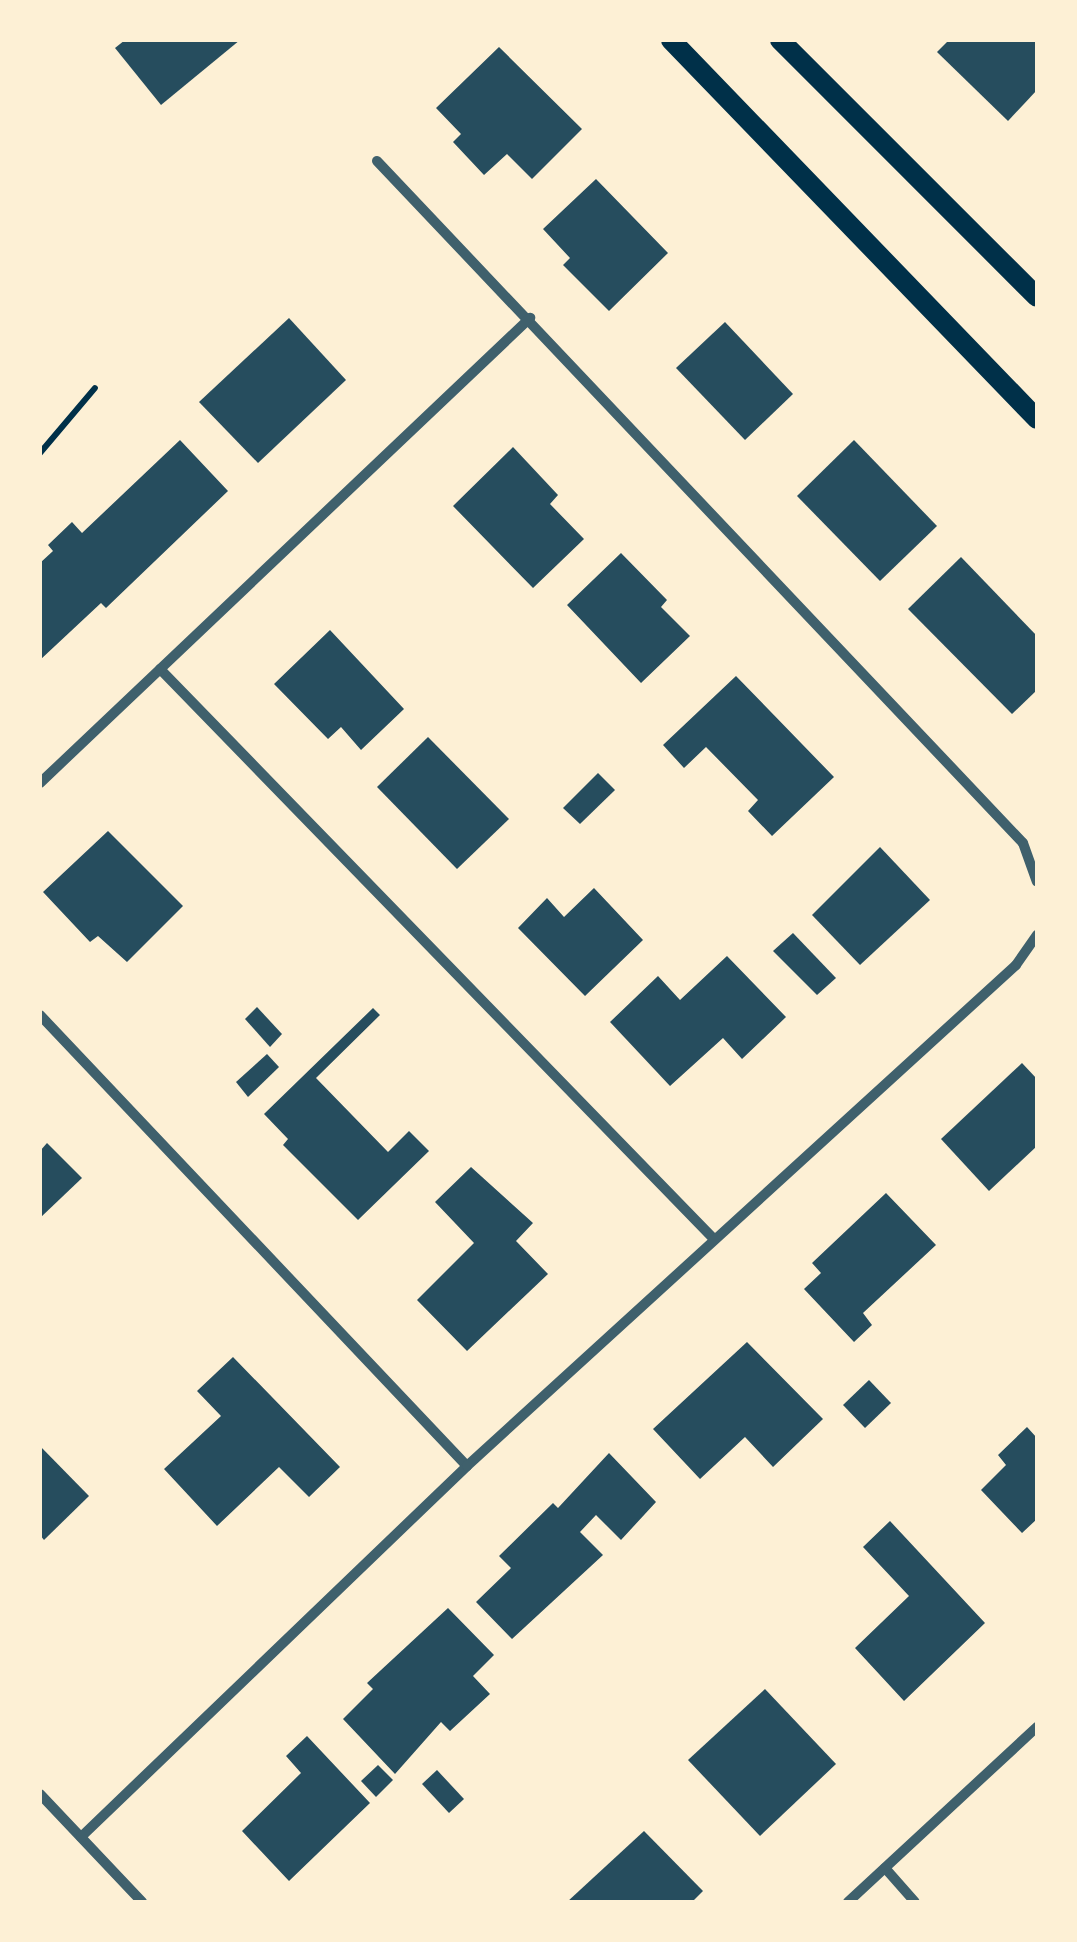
<!DOCTYPE html>
<style>
body{margin:0}
#map{position:relative;width:1077px;height:1942px;overflow:hidden;background:#fdf0d5;font-family:"Roboto Condensed",sans-serif}
div>[style]{position:absolute}
[style*='--x']{left:calc(var(--x)*1px);top:calc(var(--y)*1px);width:calc(var(--w)*1px);rotate:calc(var(--a)*1deg)}
.building>*{inset:0;background:#264d5e}
.path>*{height:6px;margin:-3px;padding:0 3px;transform-origin:3px;border-radius:3px;background:#003049}
.minor>*{height:10px;margin:-5px;padding:0 5px;transform-origin:5px;border-radius:5px;background:#3f606c}
.secondary>*{height:20px;margin:-10px;padding:0 10px;transform-origin:10px;border-radius:10px;background:#003049}
span{translate:-50% -50%;white-space:nowrap;text-align:center;line-height:1.15;-webkit-text-stroke:10px #fdf0d5;paint-order:stroke}
.frame{position:absolute;inset:0;border:42px solid #fdf0d5;pointer-events:none}
</style>
<div id="map">
<div class="building">
<i style="clip-path:polygon(125px 40px,240px 40px,161px 105px,115px 48px)"></i>
<i style="clip-path:polygon(949px 40px,1037px 40px,1037px 90px,1008px 121px,937px 52px)"></i>
<i style="clip-path:polygon(499px 47px,582px 129px,532px 179px,507px 154px,484px 175px,453px 142px,461px 134px,436px 108px)"></i>
<i style="clip-path:polygon(596px 179px,668px 253px,609px 311px,563px 265px,570px 258px,543px 229px)"></i>
<i style="clip-path:polygon(289px 318px,346px 380px,258px 463px,199px 402px)"></i>
<i style="clip-path:polygon(725px 322px,793px 394px,745px 440px,676px 368px)"></i>
<i style="clip-path:polygon(180px 440px,228px 491px,106px 608px,101px 603px,40px 660px,40px 563px,53px 551px,48px 545px,72px 522px,82px 533px)"></i>
<i style="clip-path:polygon(854px 440px,937px 526px,880px 581px,797px 496px)"></i>
<i style="clip-path:polygon(513px 447px,558px 495px,550px 504px,584px 539px,533px 588px,453px 506px)"></i>
<i style="clip-path:polygon(621px 553px,667px 600px,661px 607px,690px 636px,641px 683px,567px 605px)"></i>
<i style="clip-path:polygon(961px 557px,1037px 636px,1037px 690px,1012px 714px,908px 609px)"></i>
<i style="clip-path:polygon(330px 630px,404px 709px,361px 750px,341px 727px,328px 739px,274px 684px)"></i>
<i style="clip-path:polygon(736px 676px,834px 777px,772px 836px,748px 811px,758px 800px,706px 747px,684px 768px,663px 745px)"></i>
<i style="clip-path:polygon(428px 737px,509px 819px,457px 869px,377px 787px)"></i>
<i style="clip-path:polygon(598px 773px,615px 790px,580px 824px,563px 808px)"></i>
<i style="clip-path:polygon(108px 831px,183px 906px,127px 962px,98px 936px,90px 942px,43px 892px)"></i>
<i style="clip-path:polygon(880px 847px,930px 900px,860px 965px,812px 915px)"></i>
<i style="clip-path:polygon(594px 888px,643px 940px,585px 996px,518px 928px,547px 898px,564px 917px)"></i>
<i style="clip-path:polygon(793px 933px,836px 978px,817px 995px,773px 951px)"></i>
<i style="clip-path:polygon(727px 956px,786px 1017px,742px 1059px,723px 1038px,670px 1086px,610px 1022px,658px 976px,680px 1000px)"></i>
<i style="clip-path:polygon(257px 1007px,282px 1034px,270px 1047px,245px 1019px)"></i>
<i style="clip-path:polygon(373px 1008px,380px 1015px,316px 1078px,388px 1152px,409px 1131px,429px 1151px,358px 1220px,283px 1145px,288px 1139px,264px 1114px)"></i>
<i style="clip-path:polygon(267px 1054px,279px 1067px,248px 1097px,236px 1082px)"></i>
<i style="clip-path:polygon(1022px 1063px,1037px 1079px,1037px 1146px,989px 1191px,941px 1139px)"></i>
<i style="clip-path:polygon(47px 1143px,82px 1178px,40px 1218px,40px 1151px)"></i>
<i style="clip-path:polygon(471px 1167px,533px 1223px,516px 1241px,548px 1274px,467px 1351px,417px 1300px,474px 1243px,435px 1202px)"></i>
<i style="clip-path:polygon(886px 1193px,936px 1245px,863px 1313px,872px 1325px,854px 1342px,804px 1289px,821px 1273px,812px 1263px)"></i>
<i style="clip-path:polygon(747px 1342px,823px 1419px,773px 1467px,745px 1437px,700px 1479px,653px 1429px)"></i>
<i style="clip-path:polygon(233px 1357px,340px 1467px,309px 1497px,279px 1467px,217px 1526px,164px 1469px,221px 1416px,197px 1391px)"></i>
<i style="clip-path:polygon(869px 1380px,891px 1403px,865px 1428px,843px 1405px)"></i>
<i style="clip-path:polygon(1027px 1427px,1037px 1438px,1037px 1519px,1022px 1533px,981px 1490px,1006px 1465px,998px 1455px)"></i>
<i style="clip-path:polygon(40px 1446px,89px 1496px,44px 1540px,40px 1535px)"></i>
<i style="clip-path:polygon(609px 1453px,656px 1502px,621px 1540px,596px 1515px,580px 1532px,603px 1555px,512px 1639px,476px 1602px,511px 1568px,499px 1556px,553px 1503px,558px 1508px)"></i>
<i style="clip-path:polygon(890px 1521px,985px 1623px,904px 1701px,855px 1648px,909px 1596px,863px 1547px)"></i>
<i style="clip-path:polygon(448px 1608px,494px 1655px,473px 1676px,490px 1694px,450px 1731px,441px 1722px,395px 1774px,343px 1719px,373px 1689px,367px 1683px)"></i>
<i style="clip-path:polygon(765px 1689px,836px 1764px,760px 1836px,688px 1760px)"></i>
<i style="clip-path:polygon(307px 1736px,370px 1803px,289px 1881px,242px 1831px,301px 1773px,286px 1756px)"></i>
<i style="clip-path:polygon(378px 1765px,393px 1780px,376px 1797px,361px 1781px)"></i>
<i style="clip-path:polygon(437px 1770px,464px 1799px,449px 1813px,422px 1784px)"></i>
<i style="clip-path:polygon(644px 1831px,703px 1891px,692px 1902px,567px 1902px)"></i>
</div>
<div class="path">
<i style="--x:40;--y:453;--w:85;--a:-49.8"></i>
</div>
<div class="minor">
<i style="--x:377;--y:161;--w:939;--a:46.55"></i>
<i style="--x:1023;--y:843;--w:41;--a:70.3"></i>
<i style="--x:160;--y:669;--w:793;--a:45.82"></i>
<i style="--x:40;--y:783;--w:676;--a:-43.5"></i>
<i style="--x:40;--y:1015;--w:621;--a:46.57"></i>
<i style="--x:40;--y:1794;--w:149;--a:46.6"></i>
<i style="--x:81;--y:1837;--w:535;--a:-43.86"></i>
<i style="--x:467;--y:1466;--w:743;--a:-42.38"></i>
<i style="--x:1016;--y:965;--w:37;--a:-55"></i>
<i style="--x:885;--y:1868;--w:45;--a:48.6"></i>
<i style="--x:848;--y:1902;--w:258;--a:-42.8"></i>
</div>
<div class="secondary">
<i style="--x:671;--y:40;--w:527;--a:46"></i>
<i style="--x:780;--y:40;--w:363;--a:45"></i>
</div>
<div class="frame"></div>
</div>
